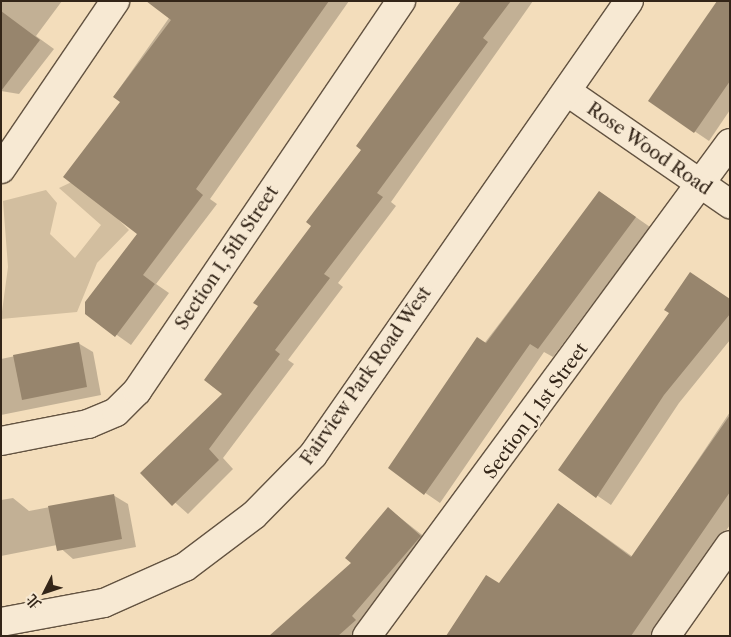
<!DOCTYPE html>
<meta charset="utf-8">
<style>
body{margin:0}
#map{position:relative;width:731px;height:637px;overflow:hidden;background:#f3ddbb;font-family:"Libre Caslon Text","Noto Serif TC",serif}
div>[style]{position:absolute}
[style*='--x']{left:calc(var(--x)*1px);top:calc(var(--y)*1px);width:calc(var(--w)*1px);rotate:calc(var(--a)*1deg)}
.green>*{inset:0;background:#d2be9f}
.shadow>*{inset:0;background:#0003}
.building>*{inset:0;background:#97856d}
.roads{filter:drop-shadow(1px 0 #635341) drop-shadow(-1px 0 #635341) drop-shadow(0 1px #635341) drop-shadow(0 -1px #635341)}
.minor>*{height:28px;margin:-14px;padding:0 14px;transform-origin:14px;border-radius:14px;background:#f7e9d3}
span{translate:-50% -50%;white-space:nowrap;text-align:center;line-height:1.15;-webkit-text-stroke:4.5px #f7e9d3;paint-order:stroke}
.street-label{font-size:18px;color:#332518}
.frame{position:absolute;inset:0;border:2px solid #332518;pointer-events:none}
.north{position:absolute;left:20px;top:567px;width:50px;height:50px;-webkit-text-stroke:4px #f7e9d3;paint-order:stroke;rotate:229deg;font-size:14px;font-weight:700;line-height:20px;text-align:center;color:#332518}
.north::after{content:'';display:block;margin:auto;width:18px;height:22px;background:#332518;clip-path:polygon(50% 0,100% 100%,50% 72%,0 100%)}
</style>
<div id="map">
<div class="green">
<i style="clip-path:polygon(78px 179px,129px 230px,97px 263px,77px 312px,1px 319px,8px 267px,3px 201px,46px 190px,57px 203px,50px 234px,75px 258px,101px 225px,59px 188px)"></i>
</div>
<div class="shadow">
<i style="clip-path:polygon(1px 1px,62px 1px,36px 36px,54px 49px,19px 94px,1px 91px)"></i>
<i style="clip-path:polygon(181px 1px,349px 1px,210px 199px,217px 204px,156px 284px,169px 293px,131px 345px,86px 313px,139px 234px,122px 102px,114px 96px)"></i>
<i style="clip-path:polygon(463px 1px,533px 1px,391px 202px,396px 206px,338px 283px,343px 287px,288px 360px,294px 364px,223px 458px,233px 469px,188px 514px,142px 473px,224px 394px,260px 306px)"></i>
<i style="clip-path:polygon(730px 1px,730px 110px,709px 141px,650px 101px)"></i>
<i style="clip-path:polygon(600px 192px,650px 227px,553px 357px,544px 352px,440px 503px,389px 468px)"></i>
<i style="clip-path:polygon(730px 299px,730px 340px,679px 403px,611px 505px,560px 470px)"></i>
<i style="clip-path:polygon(78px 343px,93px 352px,101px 395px,1px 415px,1px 359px)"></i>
<i style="clip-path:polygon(730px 412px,730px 525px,652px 636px,448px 636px,500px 584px,559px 504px,633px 557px)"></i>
<i style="clip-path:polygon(113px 495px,128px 504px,136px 547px,73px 559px,57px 545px,1px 556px,1px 500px,13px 498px,29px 511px)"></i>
<i style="clip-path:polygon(389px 509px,435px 545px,361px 636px,271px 636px,353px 563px)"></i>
</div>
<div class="building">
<i style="clip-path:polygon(146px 1px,329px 1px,196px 189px,203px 195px,143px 275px,155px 284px,115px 337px,85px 314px,85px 302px,137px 234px,63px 177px,120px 102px,113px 97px,171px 20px)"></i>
<i style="clip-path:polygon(461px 1px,511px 1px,483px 38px,488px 42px,377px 193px,383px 197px,324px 274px,330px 278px,275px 350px,280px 354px,209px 449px,219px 460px,172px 506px,140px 473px,222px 394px,204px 380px,258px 306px,253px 303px,311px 226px,306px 222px,361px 150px,356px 146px)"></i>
<i style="clip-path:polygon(717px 1px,730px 1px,730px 81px,694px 133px,648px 101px)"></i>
<i style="clip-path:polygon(1px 11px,40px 40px,1px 91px)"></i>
<i style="clip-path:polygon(599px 191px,636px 217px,538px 349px,530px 344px,424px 495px,388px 468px,477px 337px,486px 343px)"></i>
<i style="clip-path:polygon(690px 272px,730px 299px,730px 314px,664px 395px,596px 498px,558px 470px,669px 313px,664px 310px)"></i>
<i style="clip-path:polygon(79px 342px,87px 387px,22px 400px,13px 355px)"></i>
<i style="clip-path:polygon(730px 415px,730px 492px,631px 636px,446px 636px,486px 575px,499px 583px,558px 503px,631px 557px)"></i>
<i style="clip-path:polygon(114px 494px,122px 539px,57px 551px,48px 506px)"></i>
<i style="clip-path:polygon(388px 507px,421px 536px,352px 616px,356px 620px,338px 636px,269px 636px,351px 563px,345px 558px)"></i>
</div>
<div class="roads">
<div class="minor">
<i style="--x:569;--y:93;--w:196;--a:34.6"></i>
<i style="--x:1;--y:169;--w:203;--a:-55.8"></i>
<i style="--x:1;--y:441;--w:89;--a:-11.1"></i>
<i style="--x:88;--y:424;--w:30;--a:-23"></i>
<i style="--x:116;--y:412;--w:30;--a:-45"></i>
<i style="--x:137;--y:391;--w:471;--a:-55.9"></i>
<i style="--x:1;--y:622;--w:105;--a:-10.5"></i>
<i style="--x:104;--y:603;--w:89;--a:-24"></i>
<i style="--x:185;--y:567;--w:86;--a:-37"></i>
<i style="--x:254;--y:515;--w:84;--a:-45.5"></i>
<i style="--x:313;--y:455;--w:553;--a:-55.16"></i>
<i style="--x:367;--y:636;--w:612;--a:-53.64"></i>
<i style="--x:666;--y:636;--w:111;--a:-54.9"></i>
</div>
</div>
<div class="street-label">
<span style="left:649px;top:149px;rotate:35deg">Rose Wood Road</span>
<span style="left:227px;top:258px;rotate:-56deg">Section I, 5th Street</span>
<span style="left:366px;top:376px;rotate:-55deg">Fairview Park Road West</span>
<span style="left:536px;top:411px;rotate:-54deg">Section J, 1st Street</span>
</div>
<div class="frame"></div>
<div class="north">北</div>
</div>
